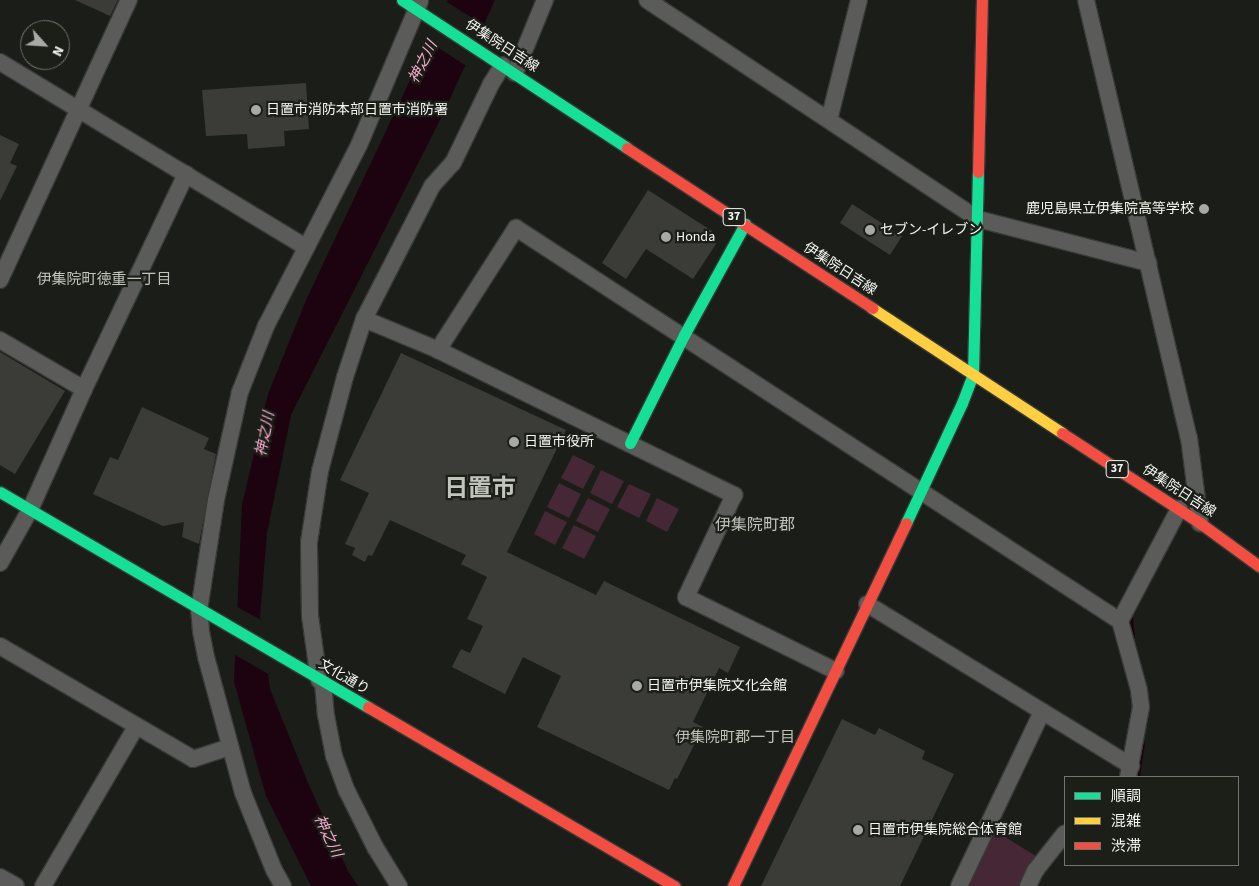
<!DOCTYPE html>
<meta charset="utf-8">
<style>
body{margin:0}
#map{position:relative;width:1259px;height:886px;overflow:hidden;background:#1b1d19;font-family:"Source Sans 3","Noto Sans JP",sans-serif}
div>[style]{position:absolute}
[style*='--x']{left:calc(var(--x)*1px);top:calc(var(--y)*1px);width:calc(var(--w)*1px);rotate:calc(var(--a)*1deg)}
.green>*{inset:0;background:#452736}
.water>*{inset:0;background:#1c030f}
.pier>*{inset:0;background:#1b1d19}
.stream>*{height:5px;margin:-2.5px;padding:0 2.5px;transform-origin:2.5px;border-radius:2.5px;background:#1c030f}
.building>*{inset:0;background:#3b3c38}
.roads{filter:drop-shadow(1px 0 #383a37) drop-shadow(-1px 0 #383a37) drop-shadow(0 1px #383a37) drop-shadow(0 -1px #383a37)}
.street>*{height:16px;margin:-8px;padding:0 8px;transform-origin:8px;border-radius:8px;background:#5b5c59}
.fast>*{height:11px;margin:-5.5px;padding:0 5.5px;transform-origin:5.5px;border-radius:5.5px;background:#16e098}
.slow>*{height:11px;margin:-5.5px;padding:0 5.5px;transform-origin:5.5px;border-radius:5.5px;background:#ffcf43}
.jam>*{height:11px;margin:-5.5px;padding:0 5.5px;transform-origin:5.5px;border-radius:5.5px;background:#f24e42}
.dots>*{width:14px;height:14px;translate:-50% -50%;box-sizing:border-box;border:2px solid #1c1e18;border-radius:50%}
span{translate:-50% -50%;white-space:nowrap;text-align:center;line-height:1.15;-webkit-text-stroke:4.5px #1c1e18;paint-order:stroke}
.shield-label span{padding:1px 4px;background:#1c1e18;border:1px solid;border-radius:4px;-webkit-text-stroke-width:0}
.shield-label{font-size:12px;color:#f4f6f1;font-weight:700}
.street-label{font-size:14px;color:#f4f6f1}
.poi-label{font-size:14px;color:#f4f6f1}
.left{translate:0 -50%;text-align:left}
.right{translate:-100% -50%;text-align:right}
.water-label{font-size:15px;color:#f5aacf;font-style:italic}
.neighbourhood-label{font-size:15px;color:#c1c4bc}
.quarter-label{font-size:16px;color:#c1c4bc}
.town-label{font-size:24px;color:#c1c4bc;font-weight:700}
.legend{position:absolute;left:1064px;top:776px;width:175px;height:90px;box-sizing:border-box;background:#1c1e18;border:1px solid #72746f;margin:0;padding:6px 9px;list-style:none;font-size:15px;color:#f4f6f1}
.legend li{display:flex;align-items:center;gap:10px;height:25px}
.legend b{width:25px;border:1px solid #72746f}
.north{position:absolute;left:20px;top:20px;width:50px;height:50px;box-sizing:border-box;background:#1c1e18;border:1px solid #72746f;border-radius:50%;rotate:116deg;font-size:14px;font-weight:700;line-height:20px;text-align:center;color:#f4f6f1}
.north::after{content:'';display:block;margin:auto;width:18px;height:22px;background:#a8aaa5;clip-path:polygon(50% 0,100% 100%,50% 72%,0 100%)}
</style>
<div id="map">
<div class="green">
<i style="clip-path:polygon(573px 455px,595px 466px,583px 489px,561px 478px)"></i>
<i style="clip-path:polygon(601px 470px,624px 481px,612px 504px,590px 493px)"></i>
<i style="clip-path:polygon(559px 483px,581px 494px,569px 518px,547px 507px)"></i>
<i style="clip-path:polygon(629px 484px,651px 494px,639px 518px,617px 507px)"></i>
<i style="clip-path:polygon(588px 498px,610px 509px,598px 532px,576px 521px)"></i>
<i style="clip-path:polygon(657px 498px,679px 509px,667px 532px,646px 521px)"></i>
<i style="clip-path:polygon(545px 511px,567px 522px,555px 545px,534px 534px)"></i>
<i style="clip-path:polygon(574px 525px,596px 536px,584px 559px,562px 548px)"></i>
<i style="clip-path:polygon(994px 830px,1039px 858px,1024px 886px,968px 886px)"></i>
</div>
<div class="water">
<i style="clip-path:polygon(448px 0,495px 0,444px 112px,291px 415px,267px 533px,260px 617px,270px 689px,308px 783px,348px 871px,358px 886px,311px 886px,266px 796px,234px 682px,242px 505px,268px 394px,307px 298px)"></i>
</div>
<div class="pier">
<i style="clip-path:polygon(445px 1px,487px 27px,468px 67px,426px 40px)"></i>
<i style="clip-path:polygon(234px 605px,263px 621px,270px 675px,232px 653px)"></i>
</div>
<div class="stream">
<i style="--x:1130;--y:616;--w:21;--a:85"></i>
<i style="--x:1137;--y:777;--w:34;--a:-82"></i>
</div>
<div class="building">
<i style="clip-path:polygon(75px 0,118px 0,110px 16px)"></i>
<i style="clip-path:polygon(306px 83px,309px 129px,284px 131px,285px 146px,248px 149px,247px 134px,206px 136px,202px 90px)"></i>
<i style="clip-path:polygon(0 135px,19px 144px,10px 163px,17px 166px,0 201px)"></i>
<i style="clip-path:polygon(648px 190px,712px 231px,716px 244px,693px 279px,646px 249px,626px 279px,602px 263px)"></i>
<i style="clip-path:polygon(852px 204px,902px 236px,890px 255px,840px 223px)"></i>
<i style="clip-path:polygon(0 352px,65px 391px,15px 474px,0 465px)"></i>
<i style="clip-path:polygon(401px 353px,566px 430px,507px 552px,596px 595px,604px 581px,740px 647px,728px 673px,719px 668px,693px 722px,703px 727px,677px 779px,675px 778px,669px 790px,537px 727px,561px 676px,523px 657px,505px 694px,452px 667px,461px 649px,470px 653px,483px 626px,467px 619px,487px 577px,461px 564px,466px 555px,390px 520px,372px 556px,368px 555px,365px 562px,352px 555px,355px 548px,345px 544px,369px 493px,340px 480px)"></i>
<i style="clip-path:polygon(142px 407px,209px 438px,204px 449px,216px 454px,199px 544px,182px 537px,184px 522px,163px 526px,93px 494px,110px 457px,118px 460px)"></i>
<i style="clip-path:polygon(842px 719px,875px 735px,879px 728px,925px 751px,922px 759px,954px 774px,900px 886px,761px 886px)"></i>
</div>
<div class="roads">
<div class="street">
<i style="--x:647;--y:0;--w:397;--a:33.5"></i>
<i style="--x:978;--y:219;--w:176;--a:14.5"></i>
<i style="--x:1086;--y:0;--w:450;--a:76.8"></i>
<i style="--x:1189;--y:438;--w:86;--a:82.6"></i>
<i style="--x:0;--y:62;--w:357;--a:31.2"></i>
<i style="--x:515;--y:73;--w:79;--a:-67.7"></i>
<i style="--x:829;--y:120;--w:124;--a:-76"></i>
<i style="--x:0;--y:280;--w:308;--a:-65.3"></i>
<i style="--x:364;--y:319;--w:80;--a:22.7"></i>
<i style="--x:438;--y:350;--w:330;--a:26.1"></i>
<i style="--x:734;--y:495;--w:113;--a:115.2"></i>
<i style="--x:686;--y:597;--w:167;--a:26.3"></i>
<i style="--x:0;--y:340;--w:97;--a:30.3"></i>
<i style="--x:438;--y:350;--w:145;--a:-57.4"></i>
<i style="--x:516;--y:228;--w:721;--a:33.05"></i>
<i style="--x:0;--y:563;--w:61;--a:-60.5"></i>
<i style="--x:30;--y:510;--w:133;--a:-65.9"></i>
<i style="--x:84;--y:389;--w:238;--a:-64.6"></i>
<i style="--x:867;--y:604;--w:310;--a:31.5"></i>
<i style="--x:0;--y:646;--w:224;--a:30.3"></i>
<i style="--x:193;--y:759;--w:39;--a:-18"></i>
<i style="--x:319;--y:680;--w:65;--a:-98"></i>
<i style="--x:310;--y:616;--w:74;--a:-90.8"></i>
<i style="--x:309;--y:542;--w:72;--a:-81.2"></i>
<i style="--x:320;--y:471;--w:97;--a:-75.1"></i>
<i style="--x:345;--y:377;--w:61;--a:-71.9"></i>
<i style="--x:364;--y:319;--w:149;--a:-62.9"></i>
<i style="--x:432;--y:186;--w:31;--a:-48"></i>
<i style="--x:453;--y:163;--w:88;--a:-64.3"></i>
<i style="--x:491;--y:84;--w:22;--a:-58"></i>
<i style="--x:323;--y:683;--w:32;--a:85"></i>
<i style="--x:326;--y:715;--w:42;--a:79"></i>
<i style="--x:334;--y:756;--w:37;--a:70"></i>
<i style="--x:347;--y:791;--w:63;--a:63.4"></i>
<i style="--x:375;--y:847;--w:46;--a:58.4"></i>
<i style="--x:1128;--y:777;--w:71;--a:-79.5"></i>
<i style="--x:1141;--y:707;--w:17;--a:-97"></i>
<i style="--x:1139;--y:690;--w:72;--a:-105.4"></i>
<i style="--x:1120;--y:621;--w:127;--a:-62.2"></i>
<i style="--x:0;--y:877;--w:18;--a:29"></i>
<i style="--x:43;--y:886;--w:184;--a:-59.7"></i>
<i style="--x:283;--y:886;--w:18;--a:-119"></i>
<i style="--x:274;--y:870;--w:83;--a:-111.9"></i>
<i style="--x:243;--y:793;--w:141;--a:-105.2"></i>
<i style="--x:206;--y:657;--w:26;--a:-101"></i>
<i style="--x:201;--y:631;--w:21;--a:-95"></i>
<i style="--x:199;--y:610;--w:111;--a:-81.2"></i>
<i style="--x:216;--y:500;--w:111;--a:-77.5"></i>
<i style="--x:240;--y:392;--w:71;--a:-68.5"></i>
<i style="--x:266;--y:326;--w:203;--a:-62.8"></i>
<i style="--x:359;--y:145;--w:156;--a:-67"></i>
<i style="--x:959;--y:886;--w:193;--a:-64.5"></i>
<i style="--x:1028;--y:886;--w:17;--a:-65"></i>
<i style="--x:1035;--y:871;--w:48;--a:-51.7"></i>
</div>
<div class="fast">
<i style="--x:402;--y:0;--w:269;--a:33.3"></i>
<i style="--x:630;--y:443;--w:121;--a:-63.4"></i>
<i style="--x:684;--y:335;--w:127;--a:-61.2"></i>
<i style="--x:0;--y:492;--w:426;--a:30.3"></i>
<i style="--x:906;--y:523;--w:132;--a:-65"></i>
<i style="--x:962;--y:403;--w:31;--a:-69"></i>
<i style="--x:973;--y:374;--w:202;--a:-88.6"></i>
</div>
<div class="slow">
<i style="--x:872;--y:308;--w:227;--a:33.3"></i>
</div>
<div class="jam">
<i style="--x:627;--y:148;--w:293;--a:33.1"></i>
<i style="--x:978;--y:172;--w:172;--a:-88.7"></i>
<i style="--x:1062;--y:433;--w:165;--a:33.1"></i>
<i style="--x:1200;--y:523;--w:73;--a:36.1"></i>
<i style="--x:368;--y:707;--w:355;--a:30.3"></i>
<i style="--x:733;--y:886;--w:402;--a:-64.5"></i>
</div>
</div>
<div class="dots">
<i style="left:256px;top:110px;background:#a8aaa5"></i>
<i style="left:1204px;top:209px;background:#a8aaa5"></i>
<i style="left:870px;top:230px;background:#a8aaa5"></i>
<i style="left:666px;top:237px;background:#a8aaa5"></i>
<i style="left:514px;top:442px;background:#a8aaa5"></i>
<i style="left:637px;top:686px;background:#a8aaa5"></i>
<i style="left:858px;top:830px;background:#a8aaa5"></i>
</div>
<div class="shield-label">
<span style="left:734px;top:217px">37</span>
<span style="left:1117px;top:469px">37</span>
</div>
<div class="street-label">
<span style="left:502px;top:46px;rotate:33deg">伊集院日吉線</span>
<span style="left:840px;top:269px;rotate:33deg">伊集院日吉線</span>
<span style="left:1179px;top:491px;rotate:33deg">伊集院日吉線</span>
<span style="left:344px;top:677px;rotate:30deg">文化通り</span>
</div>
<div class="poi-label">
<span class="left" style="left:266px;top:110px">日置市消防本部日置市消防署</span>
<span class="right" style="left:1194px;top:209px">鹿児島県立伊集院高等学校</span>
<span class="left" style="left:880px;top:230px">セブン-イレブン</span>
<span class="left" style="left:676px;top:237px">Honda</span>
<span class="left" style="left:524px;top:442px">日置市役所</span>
<span class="left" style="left:647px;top:686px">日置市伊集院文化会館</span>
<span class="left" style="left:868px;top:830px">日置市伊集院総合体育館</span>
</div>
<div class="water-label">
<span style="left:423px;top:62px;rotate:-63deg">神之川</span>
<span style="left:265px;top:434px;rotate:-79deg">神之川</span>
<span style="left:328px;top:836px;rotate:64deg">神之川</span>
</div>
<div class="neighbourhood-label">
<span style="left:104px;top:280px">伊集院町徳重一丁目</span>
<span style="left:735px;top:738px">伊集院町郡一丁目</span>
</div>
<div class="quarter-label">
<span style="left:755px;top:525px">伊集院町郡</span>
</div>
<div class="town-label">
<span style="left:480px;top:489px">日置市</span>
</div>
<ul class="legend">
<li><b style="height:6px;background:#16e098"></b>順調</li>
<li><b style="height:6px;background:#ffcf43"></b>混雑</li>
<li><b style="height:6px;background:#f24e42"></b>渋滞</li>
</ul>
<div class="north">N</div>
</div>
